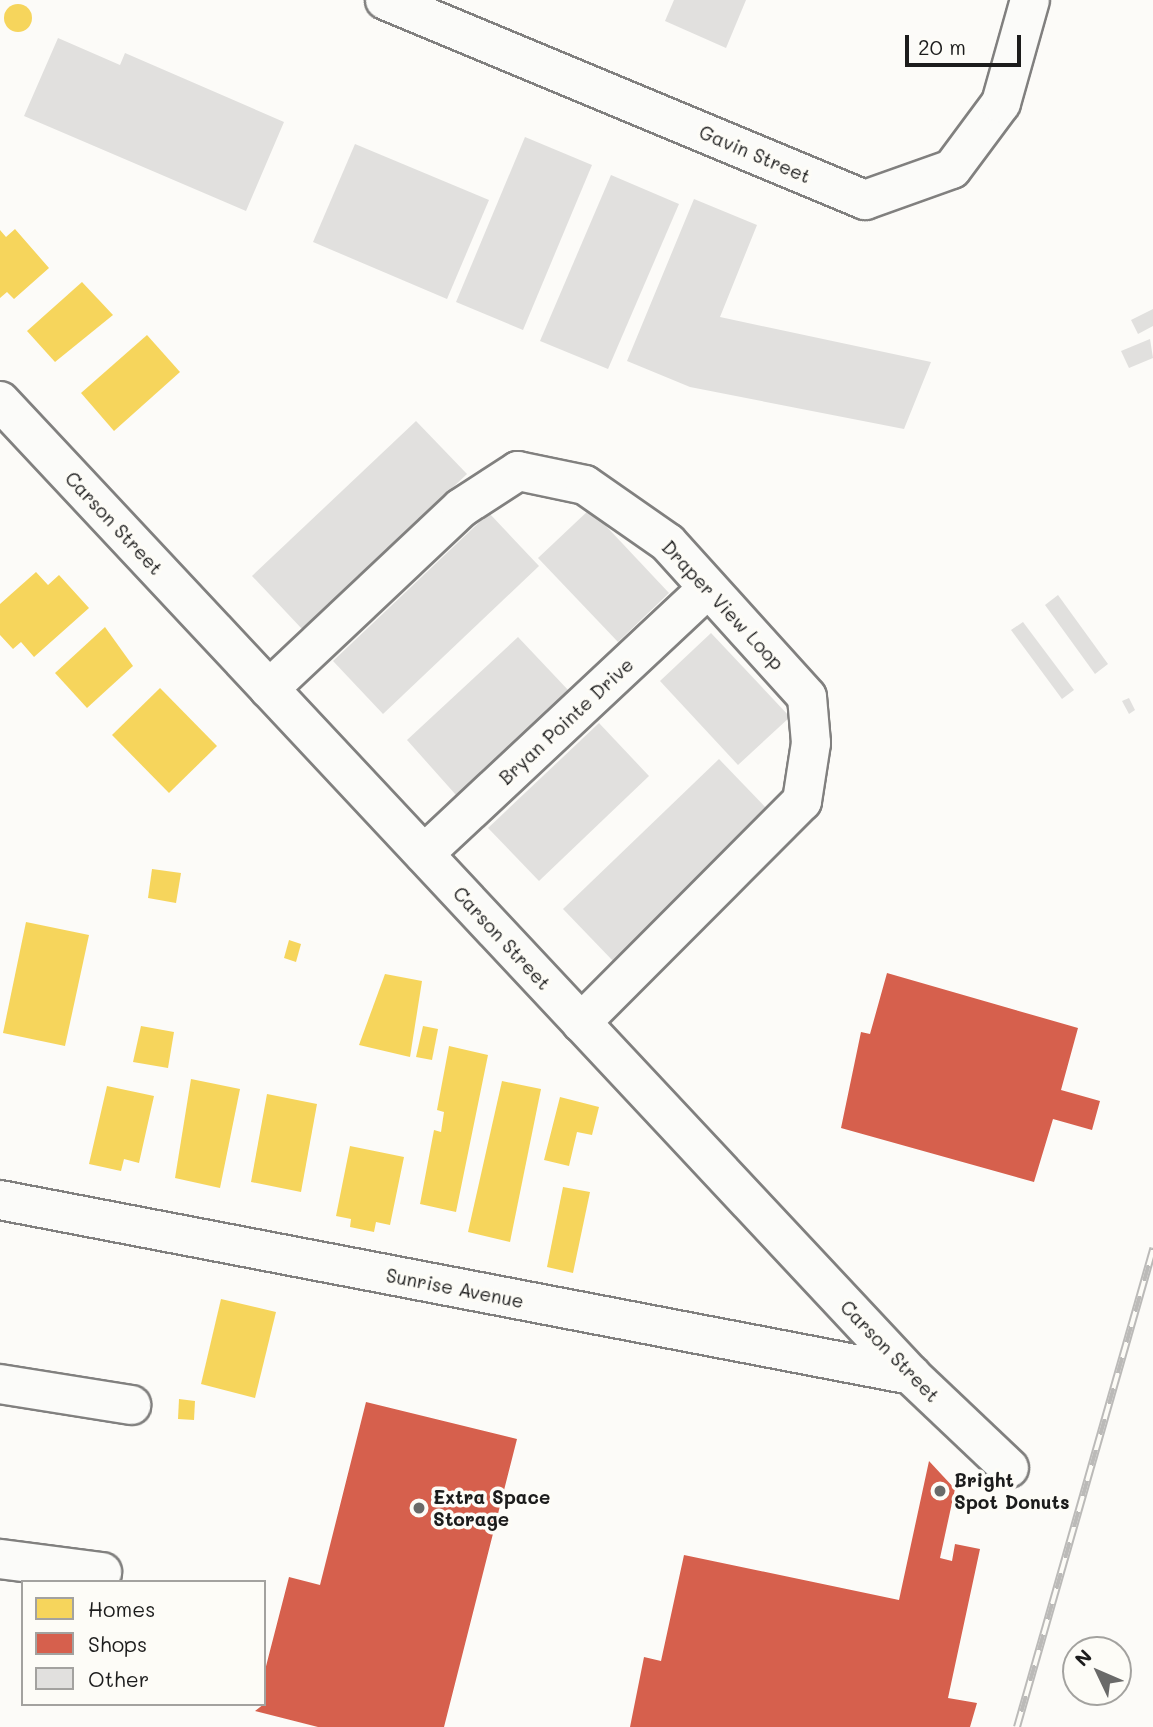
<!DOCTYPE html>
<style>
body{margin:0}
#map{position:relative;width:1153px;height:1727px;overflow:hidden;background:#fcfbf8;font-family:Mali,sans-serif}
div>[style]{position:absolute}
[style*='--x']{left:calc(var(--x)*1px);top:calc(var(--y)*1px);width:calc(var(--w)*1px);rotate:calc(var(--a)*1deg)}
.homes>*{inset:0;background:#f6d55c}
.round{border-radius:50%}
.shops>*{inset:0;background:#d6604d}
.building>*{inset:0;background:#e1e0de}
.roads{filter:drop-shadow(2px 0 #81807f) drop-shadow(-2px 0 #81807f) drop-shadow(0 2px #81807f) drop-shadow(0 -2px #81807f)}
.minor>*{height:38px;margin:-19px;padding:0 19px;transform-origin:19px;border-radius:19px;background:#fbfbf9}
.rail>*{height:8px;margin-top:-4px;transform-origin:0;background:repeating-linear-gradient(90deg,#fdfcf7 0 16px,#bbbab8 0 32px);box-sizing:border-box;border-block:2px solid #bbbab8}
.dots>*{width:19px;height:19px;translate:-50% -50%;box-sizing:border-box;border:4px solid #fdfcf7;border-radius:50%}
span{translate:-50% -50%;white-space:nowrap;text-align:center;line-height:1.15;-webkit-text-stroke:7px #fdfcf7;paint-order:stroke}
.street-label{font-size:19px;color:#1c1c1c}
.poi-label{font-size:19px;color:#1c1c1c;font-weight:700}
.left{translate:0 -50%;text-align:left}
.legend{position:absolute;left:21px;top:1580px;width:245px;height:126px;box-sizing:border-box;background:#fdfcf7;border:2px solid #a3a29f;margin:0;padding:9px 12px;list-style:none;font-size:21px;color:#1c1c1c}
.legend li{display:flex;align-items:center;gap:14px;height:35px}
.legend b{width:35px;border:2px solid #a3a29f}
.north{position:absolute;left:1062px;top:1636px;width:70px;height:70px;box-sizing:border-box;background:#fdfcf7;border:2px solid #a3a29f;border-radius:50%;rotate:314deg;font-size:19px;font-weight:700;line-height:28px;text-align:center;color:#1c1c1c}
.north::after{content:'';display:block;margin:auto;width:24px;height:32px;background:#6a6a69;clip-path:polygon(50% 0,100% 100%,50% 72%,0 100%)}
.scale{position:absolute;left:905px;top:35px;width:116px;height:32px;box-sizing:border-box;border:4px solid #1c1c1c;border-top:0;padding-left:9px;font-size:21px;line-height:24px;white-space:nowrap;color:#1c1c1c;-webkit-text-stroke:5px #fdfcf7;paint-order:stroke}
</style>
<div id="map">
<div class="homes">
<i class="round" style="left:4px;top:4px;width:28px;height:28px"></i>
<i style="clip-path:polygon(15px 229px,49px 268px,14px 299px,7px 292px,0 298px,0 230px,6px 237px)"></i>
<i style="clip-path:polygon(82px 282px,113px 315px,55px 362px,27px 331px)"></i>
<i style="clip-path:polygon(147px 335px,180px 372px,114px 431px,81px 393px)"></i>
<i style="clip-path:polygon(36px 572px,48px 585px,59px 575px,89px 608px,34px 657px,21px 642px,13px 649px,0 635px,0 604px)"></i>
<i style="clip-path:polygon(105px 627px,133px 666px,87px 708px,55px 673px)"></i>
<i style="clip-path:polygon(160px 688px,217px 746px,169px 793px,112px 735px)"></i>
<i style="clip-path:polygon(152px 869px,181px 873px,176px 903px,148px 898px)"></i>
<i style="clip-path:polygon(26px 922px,89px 935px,65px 1046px,3px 1033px)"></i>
<i style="clip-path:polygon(289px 940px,301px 944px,296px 962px,284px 958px)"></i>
<i style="clip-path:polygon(385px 974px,422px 981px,410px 1057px,359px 1045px)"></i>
<i style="clip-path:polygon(141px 1026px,174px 1032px,168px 1068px,133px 1062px)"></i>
<i style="clip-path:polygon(423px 1026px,438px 1029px,432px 1060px,416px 1057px)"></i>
<i style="clip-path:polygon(449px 1046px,488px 1055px,456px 1212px,420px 1204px,434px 1130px,441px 1132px,444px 1112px,437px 1110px)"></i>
<i style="clip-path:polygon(191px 1079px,240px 1089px,220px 1188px,175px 1178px)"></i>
<i style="clip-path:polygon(502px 1081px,541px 1089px,510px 1242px,468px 1232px)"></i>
<i style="clip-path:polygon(107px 1086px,154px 1096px,139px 1163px,124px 1159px,121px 1171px,89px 1164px)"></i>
<i style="clip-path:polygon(267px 1094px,317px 1104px,301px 1192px,251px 1182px)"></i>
<i style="clip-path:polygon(560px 1097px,599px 1107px,592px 1135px,577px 1132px,569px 1166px,544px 1160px)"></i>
<i style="clip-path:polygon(350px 1146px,404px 1157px,390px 1225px,376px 1222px,374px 1232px,350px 1227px,351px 1219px,336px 1216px)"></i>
<i style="clip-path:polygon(563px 1187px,590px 1192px,573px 1273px,547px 1267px)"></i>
<i style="clip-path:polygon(221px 1299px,276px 1312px,255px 1398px,201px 1384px)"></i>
<i style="clip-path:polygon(179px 1399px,195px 1401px,194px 1420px,178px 1419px)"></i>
</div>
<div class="shops">
<i style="clip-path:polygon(887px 973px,1078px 1028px,1061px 1090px,1100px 1101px,1092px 1130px,1053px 1119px,1034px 1182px,841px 1128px,861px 1032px,870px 1034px)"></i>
<i style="clip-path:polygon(366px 1402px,517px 1439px,444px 1727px,318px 1727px,255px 1711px,264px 1704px,264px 1674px,289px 1577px,320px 1585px)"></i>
<i style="clip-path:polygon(929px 1461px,955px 1489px,940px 1558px,952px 1561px,955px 1544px,980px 1549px,948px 1698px,977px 1703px,970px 1727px,630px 1727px,644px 1657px,661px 1661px,684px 1555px,899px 1600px)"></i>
</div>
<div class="building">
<i style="clip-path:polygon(674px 0,746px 0,726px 48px,665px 21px)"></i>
<i style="clip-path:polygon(58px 38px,120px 65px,125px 53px,284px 122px,246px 211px,24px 116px)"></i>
<i style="clip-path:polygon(525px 137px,592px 165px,523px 330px,456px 302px)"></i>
<i style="clip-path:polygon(355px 144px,489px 200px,447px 299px,313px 242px)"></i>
<i style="clip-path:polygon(611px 175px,679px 204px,608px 369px,540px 341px)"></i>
<i style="clip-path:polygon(694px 199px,757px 225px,720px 317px,931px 362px,904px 429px,690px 387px,627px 361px)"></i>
<i style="clip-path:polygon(1153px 309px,1153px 326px,1138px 334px,1131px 320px)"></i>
<i style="clip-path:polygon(1150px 339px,1153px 358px,1129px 368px,1121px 351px)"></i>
<i style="clip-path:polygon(416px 421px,467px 474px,302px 629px,252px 576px)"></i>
<i style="clip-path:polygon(590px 509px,669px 593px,618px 642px,538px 558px)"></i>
<i style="clip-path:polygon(489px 513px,539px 566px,383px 714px,333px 661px)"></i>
<i style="clip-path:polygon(1058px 595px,1108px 664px,1095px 674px,1045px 605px)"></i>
<i style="clip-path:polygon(1023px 622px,1074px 690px,1062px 699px,1011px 630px)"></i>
<i style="clip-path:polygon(711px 633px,790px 717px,738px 765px,660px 681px)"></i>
<i style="clip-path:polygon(518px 637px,569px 691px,456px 795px,407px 740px)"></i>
<i style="clip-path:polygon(1129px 698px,1135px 710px,1129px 714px,1122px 701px)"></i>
<i style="clip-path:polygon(599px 723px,649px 776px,539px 881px,488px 828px)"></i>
<i style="clip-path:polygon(719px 759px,770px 812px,614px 962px,563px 909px)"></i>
</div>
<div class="roads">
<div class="minor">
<i style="--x:385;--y:0;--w:520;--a:22.62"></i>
<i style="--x:865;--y:200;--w:92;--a:-19.6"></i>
<i style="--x:952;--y:169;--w:82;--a:-53.4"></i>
<i style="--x:1001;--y:103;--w:107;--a:-74.3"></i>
<i style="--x:0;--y:401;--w:1334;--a:46.91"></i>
<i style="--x:911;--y:1375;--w:135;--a:43.5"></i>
<i style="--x:269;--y:689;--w:264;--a:-43.3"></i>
<i style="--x:461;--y:508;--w:68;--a:-33"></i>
<i style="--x:518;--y:471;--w:68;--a:11.8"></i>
<i style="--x:585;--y:485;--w:101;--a:34.9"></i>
<i style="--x:668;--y:543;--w:207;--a:47.9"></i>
<i style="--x:807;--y:697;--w:46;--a:85"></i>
<i style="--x:811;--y:743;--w:59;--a:98.8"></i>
<i style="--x:802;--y:801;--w:313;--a:134.9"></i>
<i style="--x:424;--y:854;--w:389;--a:-43.1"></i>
<i style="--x:0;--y:1200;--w:928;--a:10.87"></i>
<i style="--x:0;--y:1384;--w:133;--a:9.1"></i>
<i style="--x:0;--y:1559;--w:103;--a:7.3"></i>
</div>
</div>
<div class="rail">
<i style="--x:1017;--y:1727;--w:498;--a:-74.1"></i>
</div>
<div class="dots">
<i style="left:940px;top:1491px;background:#6a6a69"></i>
<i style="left:419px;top:1508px;background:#6a6a69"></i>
</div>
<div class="street-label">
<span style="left:755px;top:154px;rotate:23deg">Gavin Street</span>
<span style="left:114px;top:523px;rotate:47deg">Carson Street</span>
<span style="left:723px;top:605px;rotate:47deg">Draper View Loop</span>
<span style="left:566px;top:721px;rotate:-43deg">Bryan Pointe Drive</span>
<span style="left:502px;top:938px;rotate:47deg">Carson Street</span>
<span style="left:455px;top:1288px;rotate:11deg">Sunrise Avenue</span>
<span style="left:890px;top:1351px;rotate:46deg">Carson Street</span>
</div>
<div class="poi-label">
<span class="left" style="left:954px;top:1491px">Bright<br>Spot Donuts</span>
<span class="left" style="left:433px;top:1508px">Extra Space<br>Storage</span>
</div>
<ul class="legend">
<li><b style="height:19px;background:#f6d55c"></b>Homes</li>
<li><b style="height:19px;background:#d6604d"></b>Shops</li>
<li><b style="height:19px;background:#e1e0de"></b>Other</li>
</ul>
<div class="north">N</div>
<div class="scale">20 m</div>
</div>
